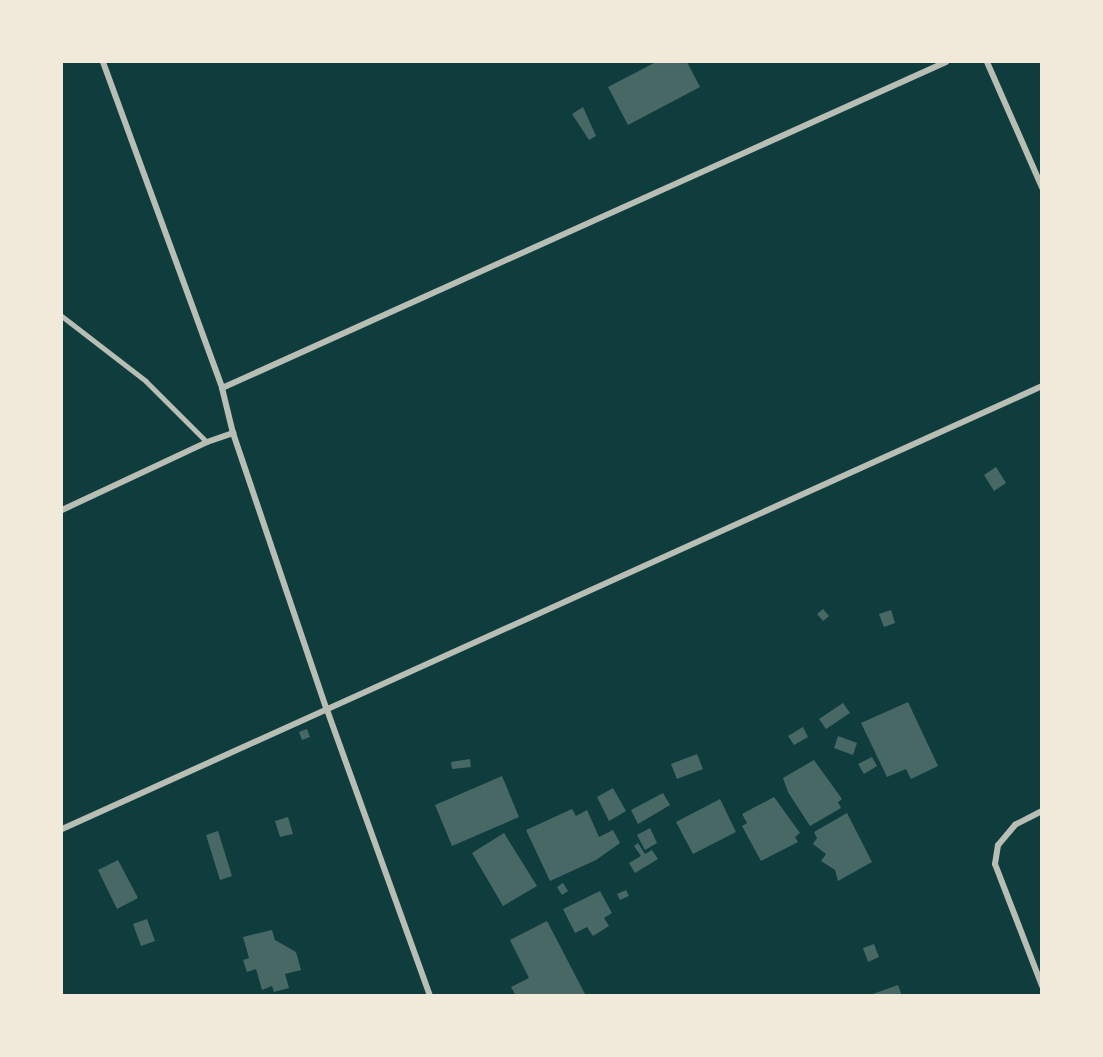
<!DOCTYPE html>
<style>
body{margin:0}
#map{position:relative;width:1103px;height:1057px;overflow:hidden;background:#0f3d3e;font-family:"Sofia Sans Condensed",sans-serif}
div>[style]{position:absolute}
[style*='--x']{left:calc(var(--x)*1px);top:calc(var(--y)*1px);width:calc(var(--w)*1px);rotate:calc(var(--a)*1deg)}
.building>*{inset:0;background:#486865}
.service>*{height:4.5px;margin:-2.25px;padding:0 2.25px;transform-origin:2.25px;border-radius:2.25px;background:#b8beb3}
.minor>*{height:6px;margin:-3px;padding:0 3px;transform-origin:3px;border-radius:3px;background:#b8beb3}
span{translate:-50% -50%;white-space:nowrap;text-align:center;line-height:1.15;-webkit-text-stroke:4.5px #f1e9da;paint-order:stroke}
.frame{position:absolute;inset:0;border:63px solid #f1e9da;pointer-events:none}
</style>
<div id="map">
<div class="building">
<i style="clip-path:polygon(656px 62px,687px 62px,700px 87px,628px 125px,608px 87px)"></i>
<i style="clip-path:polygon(583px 107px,596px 136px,589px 140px,572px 114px)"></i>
<i style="clip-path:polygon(996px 467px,1006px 483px,994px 491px,984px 475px)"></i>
<i style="clip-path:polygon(823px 609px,829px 616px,823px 621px,817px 614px)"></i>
<i style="clip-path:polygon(891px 610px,895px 623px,884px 627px,879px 614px)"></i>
<i style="clip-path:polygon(908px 702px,938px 766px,911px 779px,906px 769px,887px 777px,861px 723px)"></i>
<i style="clip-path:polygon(843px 703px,850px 713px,826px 729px,819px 719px)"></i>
<i style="clip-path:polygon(803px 727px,808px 737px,794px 745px,788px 736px)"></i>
<i style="clip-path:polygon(307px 729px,310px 737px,302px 740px,299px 732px)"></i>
<i style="clip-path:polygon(838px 736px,857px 743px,853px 755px,834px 748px)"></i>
<i style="clip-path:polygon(697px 754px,703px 769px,677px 779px,671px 764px)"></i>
<i style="clip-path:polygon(872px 757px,877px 766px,864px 774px,858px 764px)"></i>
<i style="clip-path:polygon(470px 759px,471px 767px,452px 769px,451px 762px)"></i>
<i style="clip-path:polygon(814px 760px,842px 799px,838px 802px,841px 808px,810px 826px,788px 792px,783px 778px)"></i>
<i style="clip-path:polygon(502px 776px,519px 817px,452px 846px,435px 805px)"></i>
<i style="clip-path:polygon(613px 788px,626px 811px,609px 821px,597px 797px)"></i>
<i style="clip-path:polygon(663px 793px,670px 805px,638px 824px,631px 810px)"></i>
<i style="clip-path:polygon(774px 797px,800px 833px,795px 837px,798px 842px,761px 861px,742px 826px,747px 823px,742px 814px)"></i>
<i style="clip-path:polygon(720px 799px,736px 832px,693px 854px,676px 822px)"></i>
<i style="clip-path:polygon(572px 809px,576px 816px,587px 810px,599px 837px,613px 830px,620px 843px,596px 860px,550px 881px,526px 830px)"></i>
<i style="clip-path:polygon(847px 813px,872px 862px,838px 881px,835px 870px,821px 861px,826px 854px,813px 844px,817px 838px,814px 832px)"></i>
<i style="clip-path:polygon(288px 817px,293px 834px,280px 837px,275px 821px)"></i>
<i style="clip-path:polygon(650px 828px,657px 843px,645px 850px,637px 835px)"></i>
<i style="clip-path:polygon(218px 831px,232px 876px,220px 880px,206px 835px)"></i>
<i style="clip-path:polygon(504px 833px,537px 886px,503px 906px,472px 853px)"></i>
<i style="clip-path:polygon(638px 843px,645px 854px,652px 850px,658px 859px,635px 873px,629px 863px,641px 856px,634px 846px)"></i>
<i style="clip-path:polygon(118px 860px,138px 898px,117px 909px,98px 870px)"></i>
<i style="clip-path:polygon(563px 883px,568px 891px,562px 895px,557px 887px)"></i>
<i style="clip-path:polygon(626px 890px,629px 896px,620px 900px,617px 894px)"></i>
<i style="clip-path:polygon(600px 891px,612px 913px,604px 918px,609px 926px,593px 936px,587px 927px,575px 933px,563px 909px)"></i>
<i style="clip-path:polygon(147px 919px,155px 941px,141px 946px,133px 924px)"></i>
<i style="clip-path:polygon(547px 921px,586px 996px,516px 996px,511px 987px,529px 978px,510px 940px)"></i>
<i style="clip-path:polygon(272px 930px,275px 940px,296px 952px,301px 970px,285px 974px,289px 988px,274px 992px,272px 986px,262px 990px,256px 969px,247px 972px,243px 960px,249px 958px,243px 937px)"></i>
<i style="clip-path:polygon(874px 944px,879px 957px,868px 962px,863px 948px)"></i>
<i style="clip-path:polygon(898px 985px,902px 996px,870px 996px,870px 995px)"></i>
</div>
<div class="service">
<i style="--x:62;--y:316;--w:106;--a:37.7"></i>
<i style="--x:146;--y:381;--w:86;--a:45"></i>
</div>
<div class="minor">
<i style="--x:103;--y:62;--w:347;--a:69.9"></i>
<i style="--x:222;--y:388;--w:46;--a:76.3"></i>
<i style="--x:233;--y:433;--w:289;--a:71.3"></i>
<i style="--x:326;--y:707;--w:307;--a:70.2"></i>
<i style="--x:987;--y:62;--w:137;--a:66.3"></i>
<i style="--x:222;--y:388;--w:794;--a:-24.24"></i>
<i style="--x:62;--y:510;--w:160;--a:-25.1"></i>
<i style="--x:207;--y:442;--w:28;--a:-19"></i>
<i style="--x:1042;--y:811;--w:30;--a:153"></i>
<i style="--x:1015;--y:825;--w:26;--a:130"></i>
<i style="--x:998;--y:845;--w:19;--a:99"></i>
<i style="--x:995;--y:864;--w:131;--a:68.9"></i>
<i style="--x:62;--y:829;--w:1075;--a:-24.32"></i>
</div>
<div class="frame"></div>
</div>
